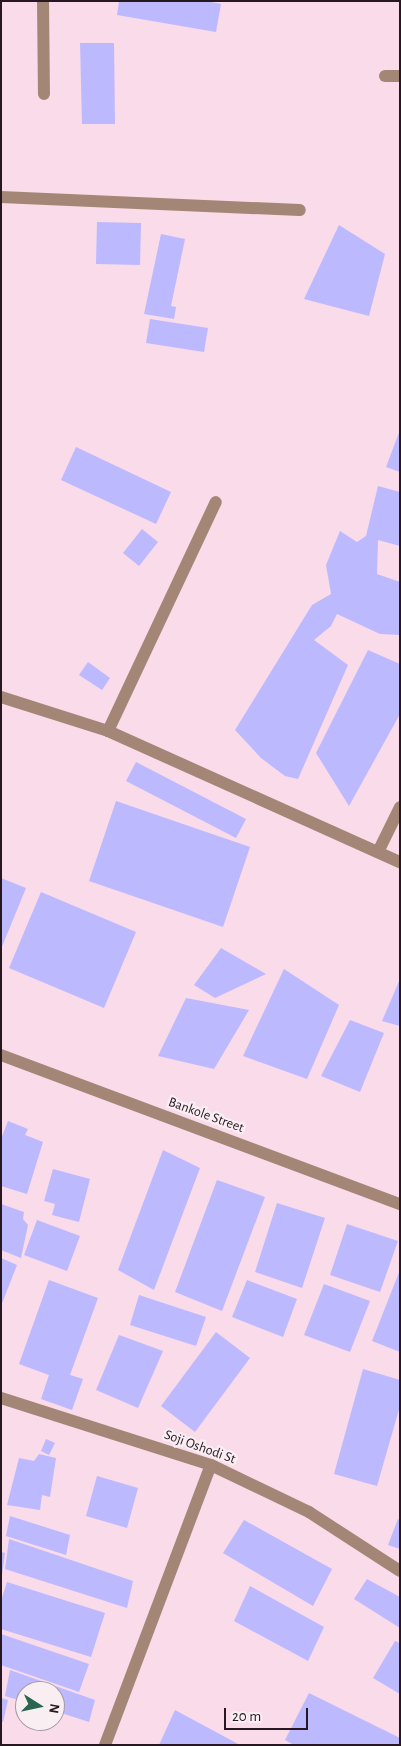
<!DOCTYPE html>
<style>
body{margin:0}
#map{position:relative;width:401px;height:1746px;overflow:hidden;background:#f9dbea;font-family:"Alegreya Sans",sans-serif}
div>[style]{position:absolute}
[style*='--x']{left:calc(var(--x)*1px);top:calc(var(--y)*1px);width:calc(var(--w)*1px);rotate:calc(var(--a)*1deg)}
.building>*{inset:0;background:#bdb9fe}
.minor>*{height:12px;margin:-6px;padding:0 6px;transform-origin:6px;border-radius:6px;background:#a48677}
span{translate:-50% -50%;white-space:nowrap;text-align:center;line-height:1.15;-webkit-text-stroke:4.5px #f9eff3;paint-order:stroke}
.street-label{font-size:14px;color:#281720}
.frame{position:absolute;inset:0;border:2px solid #281720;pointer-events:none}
.north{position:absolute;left:15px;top:1681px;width:50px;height:50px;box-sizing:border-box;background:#f9eff3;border:1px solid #a5999f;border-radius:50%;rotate:100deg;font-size:14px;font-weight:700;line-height:20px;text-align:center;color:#281720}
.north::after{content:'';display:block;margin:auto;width:18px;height:22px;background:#2a654f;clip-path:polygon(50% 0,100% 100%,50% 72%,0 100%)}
.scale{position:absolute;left:224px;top:1708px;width:84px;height:22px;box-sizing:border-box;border:2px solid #281720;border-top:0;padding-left:6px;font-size:15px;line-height:18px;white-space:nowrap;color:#281720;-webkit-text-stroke:4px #f9eff3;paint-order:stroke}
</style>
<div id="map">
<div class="building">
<i style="clip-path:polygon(119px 1px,206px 1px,221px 4px,216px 32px,117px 15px)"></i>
<i style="clip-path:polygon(80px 43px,114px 43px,115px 124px,82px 124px)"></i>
<i style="clip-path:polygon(97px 222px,141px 223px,140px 265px,96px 264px)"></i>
<i style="clip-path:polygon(339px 225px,385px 254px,369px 316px,304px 299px)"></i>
<i style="clip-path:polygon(161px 234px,185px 239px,171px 306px,176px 307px,174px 319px,144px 314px)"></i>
<i style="clip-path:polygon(150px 319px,208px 328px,204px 352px,146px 343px)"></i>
<i style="clip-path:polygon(400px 430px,400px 472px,386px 467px)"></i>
<i style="clip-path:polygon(76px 447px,171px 492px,156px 524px,61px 480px)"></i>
<i style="clip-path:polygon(378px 486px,400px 492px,400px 546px,378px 540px,377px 574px,400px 582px,400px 635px,380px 634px,337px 614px,331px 626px,314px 640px,348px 665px,298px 779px,285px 776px,261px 758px,235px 730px,312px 605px,331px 594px,326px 565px,340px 531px,357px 542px,366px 536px)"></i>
<i style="clip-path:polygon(142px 529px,158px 542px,139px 566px,123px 553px)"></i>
<i style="clip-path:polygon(368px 650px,400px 664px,400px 714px,349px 806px,316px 753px)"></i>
<i style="clip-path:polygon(88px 662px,110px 678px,102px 690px,79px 675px)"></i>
<i style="clip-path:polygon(136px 762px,246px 819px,236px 838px,126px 781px)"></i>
<i style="clip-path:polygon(116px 801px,250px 847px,223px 927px,89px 881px)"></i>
<i style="clip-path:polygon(1px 878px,26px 888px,1px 949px)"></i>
<i style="clip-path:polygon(41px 892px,136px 932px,104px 1008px,9px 968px)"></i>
<i style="clip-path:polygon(221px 948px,266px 974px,215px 998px,194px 985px)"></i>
<i style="clip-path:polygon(284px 969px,339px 1005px,307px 1079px,243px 1056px)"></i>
<i style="clip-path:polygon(400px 979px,400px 1026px,382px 1021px)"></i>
<i style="clip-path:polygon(186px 998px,249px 1010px,214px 1069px,158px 1056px)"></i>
<i style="clip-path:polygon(350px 1020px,384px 1033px,360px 1092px,321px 1076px)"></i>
<i style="clip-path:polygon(8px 1121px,28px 1129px,25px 1135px,43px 1142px,27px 1194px,1px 1186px,1px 1139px)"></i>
<i style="clip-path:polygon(163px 1150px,200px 1168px,154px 1290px,118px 1270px)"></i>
<i style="clip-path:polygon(53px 1169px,90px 1179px,79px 1222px,52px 1215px,55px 1204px,44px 1201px)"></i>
<i style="clip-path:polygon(217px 1180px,265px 1197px,222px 1311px,175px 1292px)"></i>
<i style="clip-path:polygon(277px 1203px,325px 1218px,302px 1288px,255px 1272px)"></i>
<i style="clip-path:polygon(1px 1204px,24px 1212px,23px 1219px,28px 1225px,21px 1258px,1px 1250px)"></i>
<i style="clip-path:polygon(37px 1220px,80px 1236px,67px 1271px,24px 1255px)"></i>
<i style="clip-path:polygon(347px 1224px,398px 1241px,380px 1292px,330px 1275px)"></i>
<i style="clip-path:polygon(1px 1258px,17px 1265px,1px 1306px)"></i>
<i style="clip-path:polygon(400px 1270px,400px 1352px,372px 1341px)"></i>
<i style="clip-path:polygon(49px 1280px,98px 1298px,70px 1375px,83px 1379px,72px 1410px,41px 1399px,49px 1375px,19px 1364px)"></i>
<i style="clip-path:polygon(247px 1280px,297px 1299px,283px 1337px,232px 1317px)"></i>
<i style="clip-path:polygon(324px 1284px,370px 1301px,350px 1352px,304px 1335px)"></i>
<i style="clip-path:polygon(139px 1295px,206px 1317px,196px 1346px,130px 1325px)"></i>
<i style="clip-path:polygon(216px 1332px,250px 1358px,195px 1432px,161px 1406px)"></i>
<i style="clip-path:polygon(119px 1335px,163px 1351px,138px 1408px,96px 1390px)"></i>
<i style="clip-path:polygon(363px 1369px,400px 1380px,400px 1406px,377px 1486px,334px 1474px)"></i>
<i style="clip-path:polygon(46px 1439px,55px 1443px,49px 1455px,41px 1451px)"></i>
<i style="clip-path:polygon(39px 1454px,56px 1458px,50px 1497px,42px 1495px,40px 1510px,7px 1505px,19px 1458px,34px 1461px)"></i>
<i style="clip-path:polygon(97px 1476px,138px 1488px,127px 1528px,86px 1516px)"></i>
<i style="clip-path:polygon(10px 1516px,70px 1535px,66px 1555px,6px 1536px)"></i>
<i style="clip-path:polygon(398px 1519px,400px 1520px,400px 1549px,388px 1545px)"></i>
<i style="clip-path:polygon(244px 1520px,332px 1569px,313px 1606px,223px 1553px)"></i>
<i style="clip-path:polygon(9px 1539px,133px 1581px,127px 1608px,5px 1569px)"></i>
<i style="clip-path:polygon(1px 1552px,5px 1553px,2px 1575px,1px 1575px)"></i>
<i style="clip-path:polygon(367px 1579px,400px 1597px,400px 1628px,354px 1599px)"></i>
<i style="clip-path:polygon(7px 1582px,105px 1613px,91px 1657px,1px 1629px,1px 1601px)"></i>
<i style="clip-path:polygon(250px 1586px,324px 1627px,308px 1661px,234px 1621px)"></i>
<i style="clip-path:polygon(1px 1634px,89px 1664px,79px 1692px,1px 1665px)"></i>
<i style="clip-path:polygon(395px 1641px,400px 1643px,400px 1694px,373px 1678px)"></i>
<i style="clip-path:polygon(10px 1670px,95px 1700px,89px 1722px,55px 1711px,55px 1691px,25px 1691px,25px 1702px,5px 1696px)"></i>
<i style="clip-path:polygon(309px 1693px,400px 1738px,400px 1745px,294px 1745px,285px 1740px)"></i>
<i style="clip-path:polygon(1px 1698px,8px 1700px,3px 1722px,1px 1722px)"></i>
<i style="clip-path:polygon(175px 1710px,240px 1745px,159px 1745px)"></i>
</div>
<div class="minor">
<i style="--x:43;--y:1;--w:93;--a:89.4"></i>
<i style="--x:385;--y:76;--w:15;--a:0"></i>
<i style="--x:1;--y:197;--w:299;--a:2.5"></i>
<i style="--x:1;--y:697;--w:112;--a:17.6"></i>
<i style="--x:108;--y:731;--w:320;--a:24.2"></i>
<i style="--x:108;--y:731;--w:253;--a:-64.8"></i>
<i style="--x:378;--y:852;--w:50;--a:-63.9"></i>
<i style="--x:1;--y:1055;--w:426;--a:20.5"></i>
<i style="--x:1;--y:1398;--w:220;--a:17.7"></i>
<i style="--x:211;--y:1465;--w:109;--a:25.6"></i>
<i style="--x:309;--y:1512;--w:108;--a:33"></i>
<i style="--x:105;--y:1745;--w:299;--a:-69.3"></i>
</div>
<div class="street-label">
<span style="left:206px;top:1115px;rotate:20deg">Bankole Street</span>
<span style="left:200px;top:1447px;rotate:20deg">Soji Oshodi St</span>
</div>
<div class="frame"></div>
<div class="north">N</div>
<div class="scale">20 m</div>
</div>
